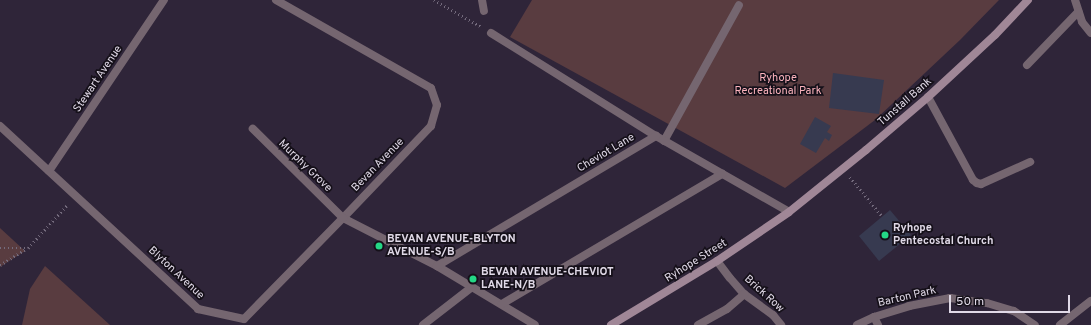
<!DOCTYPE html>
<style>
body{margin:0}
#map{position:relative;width:1091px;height:325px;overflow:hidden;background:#2f2539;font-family:Overpass,sans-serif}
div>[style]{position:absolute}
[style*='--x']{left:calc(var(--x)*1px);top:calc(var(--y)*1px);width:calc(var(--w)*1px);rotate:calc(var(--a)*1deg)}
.green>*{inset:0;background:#593c40}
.building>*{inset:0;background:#373a50}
.path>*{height:2.5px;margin-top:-1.25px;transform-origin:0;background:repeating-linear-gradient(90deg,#746b7d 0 1px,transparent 0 4px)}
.service>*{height:8px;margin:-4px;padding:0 4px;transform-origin:4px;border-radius:4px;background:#756670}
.minor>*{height:8px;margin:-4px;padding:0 4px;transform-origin:4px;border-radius:4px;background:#756670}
.secondary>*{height:8px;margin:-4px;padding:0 4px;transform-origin:4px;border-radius:4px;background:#a08797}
.dots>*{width:11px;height:11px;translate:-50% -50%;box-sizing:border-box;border:2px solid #151019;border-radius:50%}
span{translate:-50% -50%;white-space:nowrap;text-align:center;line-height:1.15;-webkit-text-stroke:3.5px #151019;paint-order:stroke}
.street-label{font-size:11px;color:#e0d9e7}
.park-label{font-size:11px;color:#fbb3bd}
.poi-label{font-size:11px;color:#e0d9e7;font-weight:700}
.left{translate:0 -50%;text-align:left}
.scale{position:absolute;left:949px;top:295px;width:121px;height:18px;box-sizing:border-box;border:2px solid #e0d9e7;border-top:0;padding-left:5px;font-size:12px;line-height:14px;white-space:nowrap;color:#e0d9e7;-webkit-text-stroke:3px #151019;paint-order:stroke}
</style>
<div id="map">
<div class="green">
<i style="clip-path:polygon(532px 0,999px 0,960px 40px,875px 120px,785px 188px,510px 37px)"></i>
<i style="clip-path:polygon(0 228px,25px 251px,0 267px)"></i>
<i style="clip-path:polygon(45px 266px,110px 325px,22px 325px,30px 289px)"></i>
</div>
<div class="building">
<i style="clip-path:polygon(833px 73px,884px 80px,879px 114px,829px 108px)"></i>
<i style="clip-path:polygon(815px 117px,831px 126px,827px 132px,832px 135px,829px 141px,825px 138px,816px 153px,800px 144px)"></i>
<i style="clip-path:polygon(890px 210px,911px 235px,879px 261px,859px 236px)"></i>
</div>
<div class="path">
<i style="--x:434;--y:0;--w:55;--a:29.4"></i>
<i style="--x:850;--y:177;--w:50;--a:50.6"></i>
<i style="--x:0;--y:248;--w:28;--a:0"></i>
<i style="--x:28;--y:248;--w:59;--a:-47.7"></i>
<i style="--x:0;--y:265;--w:32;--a:-32"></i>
</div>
<div class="service">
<i style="--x:1075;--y:0;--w:23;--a:72"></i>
<i style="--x:1082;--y:22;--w:14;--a:51"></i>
<i style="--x:1027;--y:65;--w:74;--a:-46.1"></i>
<i style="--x:928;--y:97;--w:94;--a:61.5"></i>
<i style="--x:973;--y:180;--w:5;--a:37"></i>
<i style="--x:977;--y:183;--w:4;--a:14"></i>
<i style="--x:981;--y:184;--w:54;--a:-24.2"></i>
<i style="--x:664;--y:141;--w:155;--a:-61.1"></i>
</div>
<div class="minor">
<i style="--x:276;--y:0;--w:178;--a:29.6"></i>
<i style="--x:431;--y:88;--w:18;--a:71"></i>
<i style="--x:437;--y:105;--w:22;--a:106"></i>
<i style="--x:431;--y:126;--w:127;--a:133.7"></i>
<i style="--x:343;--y:218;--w:106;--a:27.1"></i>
<i style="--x:437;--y:266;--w:114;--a:31"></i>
<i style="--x:482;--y:0;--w:11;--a:80"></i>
<i style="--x:491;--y:33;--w:195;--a:32"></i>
<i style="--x:656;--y:136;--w:153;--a:29.7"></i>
<i style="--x:0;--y:126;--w:270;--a:42.7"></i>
<i style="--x:198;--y:309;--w:47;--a:12.3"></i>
<i style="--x:244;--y:319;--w:141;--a:-45.6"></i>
<i style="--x:343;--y:218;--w:127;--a:-135.3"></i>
<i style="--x:49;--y:171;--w:206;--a:-56.1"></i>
<i style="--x:717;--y:261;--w:21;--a:53"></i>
<i style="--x:730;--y:278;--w:21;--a:49"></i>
<i style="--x:744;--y:294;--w:36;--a:36"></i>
<i style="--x:773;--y:315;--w:13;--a:51"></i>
<i style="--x:437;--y:266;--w:255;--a:-30.7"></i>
<i style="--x:502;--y:304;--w:256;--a:-30.6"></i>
<i style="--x:874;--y:317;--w:9;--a:63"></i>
<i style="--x:423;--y:325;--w:62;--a:-37.8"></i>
<i style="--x:698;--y:325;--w:33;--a:-29"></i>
<i style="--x:727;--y:309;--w:23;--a:-41"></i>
<i style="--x:857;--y:325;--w:19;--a:-25"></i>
<i style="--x:874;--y:317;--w:37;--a:-17"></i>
<i style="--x:909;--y:306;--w:42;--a:-11"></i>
<i style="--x:950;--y:298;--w:37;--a:8"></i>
<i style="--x:987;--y:303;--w:28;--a:17"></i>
<i style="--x:1014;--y:311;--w:25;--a:34"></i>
<i style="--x:1060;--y:325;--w:39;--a:-38"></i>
</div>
<div class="secondary">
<i style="--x:611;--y:325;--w:124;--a:-31.1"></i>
<i style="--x:717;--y:261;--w:87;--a:-34.2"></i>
<i style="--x:789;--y:212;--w:99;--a:-38.8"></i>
<i style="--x:866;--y:150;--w:82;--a:-40.5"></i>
<i style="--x:928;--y:97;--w:91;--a:-42.8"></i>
<i style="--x:995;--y:35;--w:48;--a:-46.7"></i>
</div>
<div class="dots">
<i style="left:885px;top:235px;background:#24d886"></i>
<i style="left:379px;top:246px;background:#24d886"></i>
<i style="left:473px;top:279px;background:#24d886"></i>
</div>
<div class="street-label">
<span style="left:98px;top:79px;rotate:-56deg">Stewart Avenue</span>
<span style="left:905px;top:102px;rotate:-41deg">Tunstall Bank</span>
<span style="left:606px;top:153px;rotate:-31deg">Cheviot Lane</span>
<span style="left:378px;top:165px;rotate:-46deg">Bevan Avenue</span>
<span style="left:305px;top:166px;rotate:44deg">Murphy Grove</span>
<span style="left:696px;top:261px;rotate:-32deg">Ryhope Street</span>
<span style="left:176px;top:273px;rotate:43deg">Blyton Avenue</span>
<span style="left:764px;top:294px;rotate:42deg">Brick Row</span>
<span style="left:907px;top:297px;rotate:-13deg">Barton Park</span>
</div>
<div class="park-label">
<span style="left:778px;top:85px">Ryhope<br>Recreational Park</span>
</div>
<div class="poi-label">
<span class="left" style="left:893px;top:235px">Ryhope<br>Pentecostal Church</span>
<span class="left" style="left:387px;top:246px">BEVAN AVENUE-BLYTON<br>AVENUE-S/B</span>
<span class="left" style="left:481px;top:279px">BEVAN AVENUE-CHEVIOT<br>LANE-N/B</span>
</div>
<div class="scale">50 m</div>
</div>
